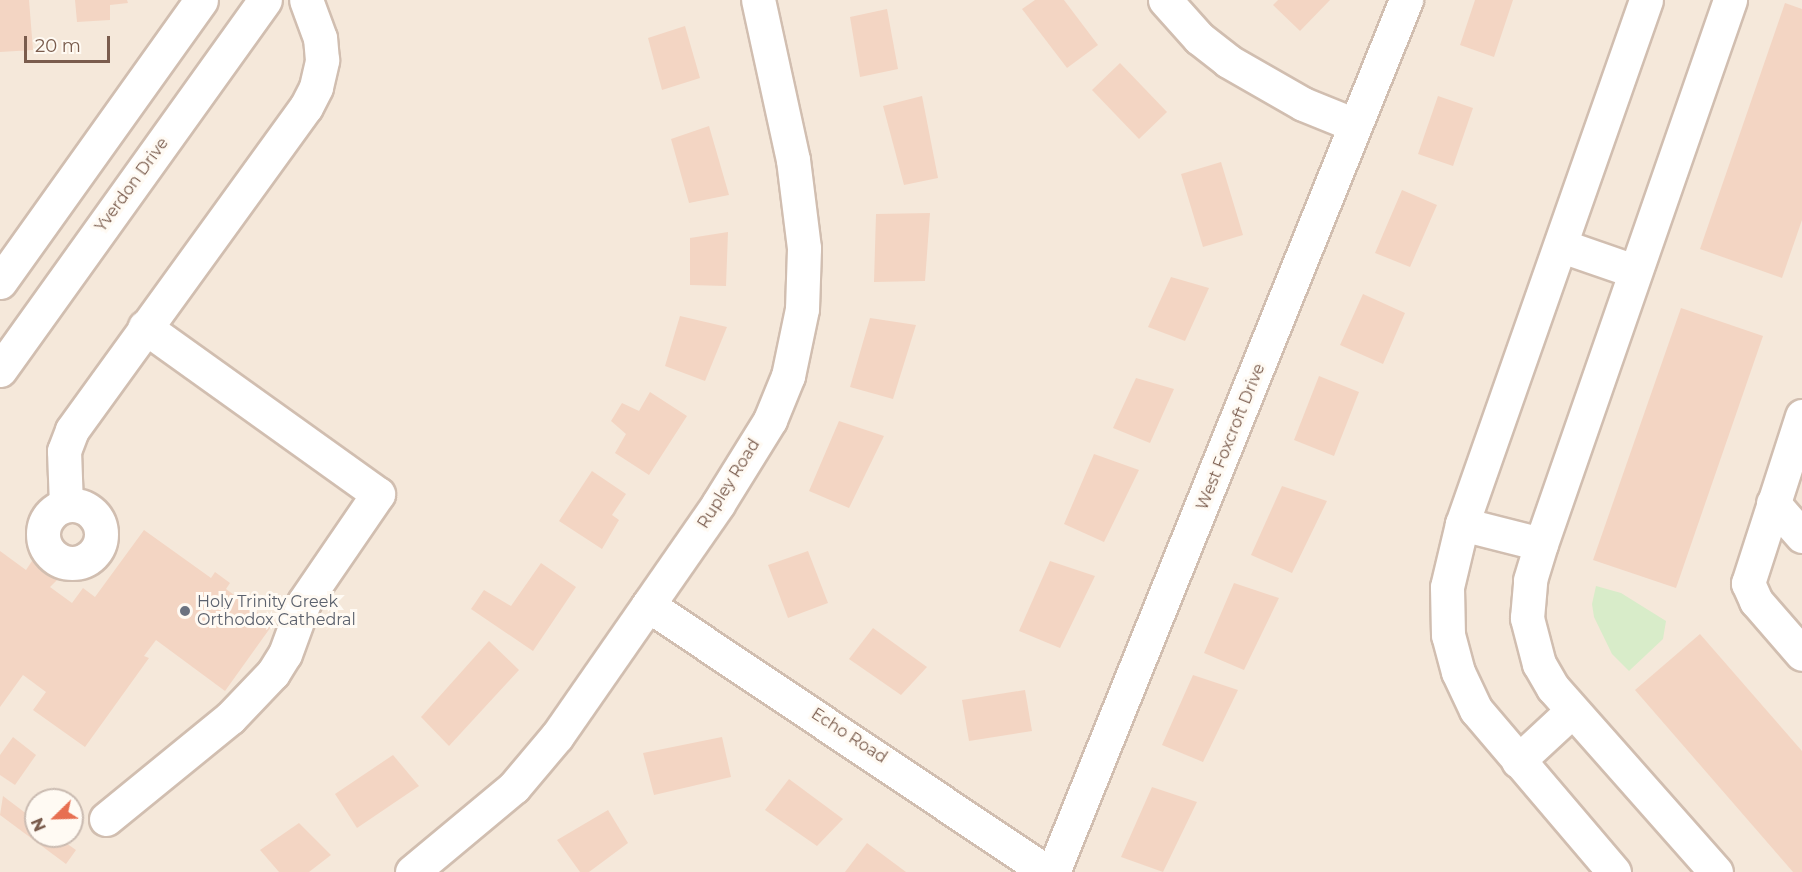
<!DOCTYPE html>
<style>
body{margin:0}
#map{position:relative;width:1802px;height:872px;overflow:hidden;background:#fdf6ec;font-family:Montserrat,sans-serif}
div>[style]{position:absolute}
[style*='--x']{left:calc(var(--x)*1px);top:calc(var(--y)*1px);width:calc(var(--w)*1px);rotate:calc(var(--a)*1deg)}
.residential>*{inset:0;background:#f5e8da}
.green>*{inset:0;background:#d8ecc9}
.building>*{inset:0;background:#f3d5c3}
.roads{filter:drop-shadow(2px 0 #d1beb0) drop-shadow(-2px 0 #d1beb0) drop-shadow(0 2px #d1beb0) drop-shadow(0 -2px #d1beb0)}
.minor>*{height:33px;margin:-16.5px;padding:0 16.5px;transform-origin:16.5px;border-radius:16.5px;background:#fff}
.minor>.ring{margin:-16.5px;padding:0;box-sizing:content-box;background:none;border:33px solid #fff;border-radius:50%}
.dots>*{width:16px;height:16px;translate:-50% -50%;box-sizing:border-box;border:3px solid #fffaf3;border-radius:50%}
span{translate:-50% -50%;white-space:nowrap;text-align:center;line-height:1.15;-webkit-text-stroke:6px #fffaf3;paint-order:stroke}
.street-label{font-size:16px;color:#7a5c4d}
.worship-label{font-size:16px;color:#5b616d}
.left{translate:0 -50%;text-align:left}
.north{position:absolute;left:24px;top:788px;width:60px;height:60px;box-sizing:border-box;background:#fffaf3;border:2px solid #cabbb1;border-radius:50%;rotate:247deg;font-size:16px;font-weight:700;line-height:24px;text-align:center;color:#7a5c4d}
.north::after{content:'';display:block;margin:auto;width:21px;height:27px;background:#e76f51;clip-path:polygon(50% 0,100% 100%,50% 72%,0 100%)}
.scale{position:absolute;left:24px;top:36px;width:86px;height:27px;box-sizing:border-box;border:3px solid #7a5c4d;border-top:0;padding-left:8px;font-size:18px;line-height:21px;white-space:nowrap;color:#7a5c4d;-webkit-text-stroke:4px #fffaf3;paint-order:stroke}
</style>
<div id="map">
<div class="residential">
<i style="clip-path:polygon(evenodd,0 0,1802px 0,1802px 872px,0 872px,0 0,36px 800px,72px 800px,72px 836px,36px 836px,36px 800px)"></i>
</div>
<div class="green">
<i style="clip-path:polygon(1596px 586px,1621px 593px,1666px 621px,1663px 639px,1629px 671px,1612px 654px,1594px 617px,1592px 604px)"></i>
</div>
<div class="building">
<i style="clip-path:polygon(0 0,29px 0,33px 50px,0 52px)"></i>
<i style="clip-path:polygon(75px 0,127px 0,128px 3px,110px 5px,110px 20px,77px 22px)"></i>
<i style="clip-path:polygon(1035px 0,1064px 0,1098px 45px,1067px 68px,1022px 9px)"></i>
<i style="clip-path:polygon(1278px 0,1330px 0,1300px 31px,1273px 5px)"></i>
<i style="clip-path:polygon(1475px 0,1513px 0,1494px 57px,1460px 45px)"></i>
<i style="clip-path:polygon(1785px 3px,1802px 9px,1802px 220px,1782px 278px,1700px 249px)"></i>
<i style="clip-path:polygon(887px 9px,898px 69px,860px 77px,850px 17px)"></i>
<i style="clip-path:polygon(685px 26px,700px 78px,662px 90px,648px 38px)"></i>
<i style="clip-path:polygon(1120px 63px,1167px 112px,1139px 139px,1092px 90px)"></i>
<i style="clip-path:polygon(922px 96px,938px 178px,904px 185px,883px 106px)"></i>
<i style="clip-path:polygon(1438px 96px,1473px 108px,1453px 166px,1418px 154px)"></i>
<i style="clip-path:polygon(709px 126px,729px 195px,689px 203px,671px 139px)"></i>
<i style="clip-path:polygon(1221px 162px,1243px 235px,1203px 247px,1181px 174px)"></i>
<i style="clip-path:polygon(1402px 190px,1437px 205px,1410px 267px,1375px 253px)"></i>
<i style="clip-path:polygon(930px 213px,925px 281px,874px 282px,876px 214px)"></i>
<i style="clip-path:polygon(728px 232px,726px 286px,690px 285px,690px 238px)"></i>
<i style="clip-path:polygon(1171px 277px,1209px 288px,1185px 341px,1148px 327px)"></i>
<i style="clip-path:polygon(1363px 294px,1405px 313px,1383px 364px,1340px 345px)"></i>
<i style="clip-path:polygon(1681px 308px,1763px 336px,1676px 588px,1593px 560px)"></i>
<i style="clip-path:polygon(680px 316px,727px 327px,705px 381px,665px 366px)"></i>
<i style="clip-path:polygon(870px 318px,916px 325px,893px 399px,850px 387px)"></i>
<i style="clip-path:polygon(1319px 376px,1359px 392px,1334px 456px,1294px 440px)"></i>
<i style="clip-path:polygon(1136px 378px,1174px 389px,1150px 443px,1113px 428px)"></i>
<i style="clip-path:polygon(650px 392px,687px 416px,649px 475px,615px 453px,626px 434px,611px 421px,622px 403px,639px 411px)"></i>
<i style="clip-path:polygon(839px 421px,884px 436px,849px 508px,809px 491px)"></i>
<i style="clip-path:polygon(1094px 454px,1139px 470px,1104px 542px,1064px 524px)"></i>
<i style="clip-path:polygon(592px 471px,626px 494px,612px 515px,619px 520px,602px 549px,559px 521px)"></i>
<i style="clip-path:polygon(1282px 486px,1327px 501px,1292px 573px,1251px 555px)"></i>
<i style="clip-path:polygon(144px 530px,211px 578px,215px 572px,230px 583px,226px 589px,273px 624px,225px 691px,156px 640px,144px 656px,149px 658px,85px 747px,33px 710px,46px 692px,23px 675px,0 707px,0 551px,26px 570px,32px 561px,57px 580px,50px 587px,72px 603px,83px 588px,95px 597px)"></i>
<i style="clip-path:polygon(808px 551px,828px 603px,788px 618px,768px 565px)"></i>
<i style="clip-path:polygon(1050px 561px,1095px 576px,1060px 648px,1019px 631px)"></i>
<i style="clip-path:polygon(541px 563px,576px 587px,533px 651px,471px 609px,484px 590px,511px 606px)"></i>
<i style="clip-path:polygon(1234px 583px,1279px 598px,1244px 670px,1204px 653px)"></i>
<i style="clip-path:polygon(873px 628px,927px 667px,901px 695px,849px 659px)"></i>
<i style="clip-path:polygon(1700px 634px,1802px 751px,1802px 872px,1793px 872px,1635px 690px)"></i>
<i style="clip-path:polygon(489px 641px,519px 670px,449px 746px,421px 717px)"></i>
<i style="clip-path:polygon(1193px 675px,1238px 690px,1203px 762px,1162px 745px)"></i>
<i style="clip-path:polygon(1025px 690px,1032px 731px,969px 741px,962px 700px)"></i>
<i style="clip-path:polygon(13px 737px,36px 755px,15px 785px,0 775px,0 755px)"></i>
<i style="clip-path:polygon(722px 737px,731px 777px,654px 795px,643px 753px)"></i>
<i style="clip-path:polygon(393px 755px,419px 786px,357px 828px,335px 794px)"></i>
<i style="clip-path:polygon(789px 779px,843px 819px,817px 846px,765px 810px)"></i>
<i style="clip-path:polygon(1152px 787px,1197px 802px,1163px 872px,1121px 857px)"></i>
<i style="clip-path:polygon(3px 796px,36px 821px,36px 836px,56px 836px,76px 850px,66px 864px,0 815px)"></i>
<i style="clip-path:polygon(608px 810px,628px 843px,589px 872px,580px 872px,557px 840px)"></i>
<i style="clip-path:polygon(299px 823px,331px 855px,309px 872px,279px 872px,260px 850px)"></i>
<i style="clip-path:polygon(867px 843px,906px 872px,845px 872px)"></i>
</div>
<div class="roads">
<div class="minor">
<i style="--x:1165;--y:0;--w:51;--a:48.2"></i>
<i style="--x:1199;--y:38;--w:37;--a:38"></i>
<i style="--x:1228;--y:61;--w:86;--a:29.8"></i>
<i style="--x:1303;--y:104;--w:56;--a:22"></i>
<i style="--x:1562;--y:246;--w:76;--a:19.1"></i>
<i style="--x:0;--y:282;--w:346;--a:-54.5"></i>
<i style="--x:0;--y:370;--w:455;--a:-54.4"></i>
<i style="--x:1802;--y:416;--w:176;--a:107.9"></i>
<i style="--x:1748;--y:583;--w:20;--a:66"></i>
<i style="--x:1756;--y:601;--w:70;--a:49"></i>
<i style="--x:1773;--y:503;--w:44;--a:48.7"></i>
<i class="ring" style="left:43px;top:505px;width:25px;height:25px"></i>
<i style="--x:66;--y:505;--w:54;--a:-92.1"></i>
<i style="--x:64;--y:451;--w:22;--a:-69"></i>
<i style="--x:72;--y:430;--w:399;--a:-54.1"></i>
<i style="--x:306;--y:107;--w:22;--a:-63"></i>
<i style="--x:316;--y:87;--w:28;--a:-77"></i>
<i style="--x:322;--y:60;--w:22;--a:-95"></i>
<i style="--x:320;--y:38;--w:40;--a:-110.2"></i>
<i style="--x:1462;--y:524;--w:81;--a:14.2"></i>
<i style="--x:648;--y:605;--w:480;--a:33.8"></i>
<i style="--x:1518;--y:761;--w:74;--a:-42.8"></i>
<i style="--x:106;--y:819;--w:160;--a:-39.2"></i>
<i style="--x:230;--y:718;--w:62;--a:-46.3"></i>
<i style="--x:273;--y:673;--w:22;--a:-58"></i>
<i style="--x:285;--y:654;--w:55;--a:-69.9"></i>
<i style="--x:304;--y:602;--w:131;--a:-55.6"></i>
<i style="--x:378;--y:494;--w:287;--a:-144.4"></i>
<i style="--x:412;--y:872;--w:133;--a:-39.8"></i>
<i style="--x:514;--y:787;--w:67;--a:-49.9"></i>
<i style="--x:557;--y:736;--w:282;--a:-55.2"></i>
<i style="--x:718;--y:504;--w:99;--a:-58.2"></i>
<i style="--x:770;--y:420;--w:48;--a:-67.8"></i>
<i style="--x:788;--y:376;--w:68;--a:-78.2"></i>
<i style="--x:802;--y:309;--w:61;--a:-88.1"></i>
<i style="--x:804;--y:248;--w:89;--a:-97.1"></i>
<i style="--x:793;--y:160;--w:164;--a:-102.3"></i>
<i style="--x:1053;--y:872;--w:941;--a:-67.96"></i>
<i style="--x:1614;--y:872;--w:213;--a:-130.4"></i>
<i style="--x:1476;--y:710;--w:42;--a:-115.3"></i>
<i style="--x:1458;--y:672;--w:38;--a:-105"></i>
<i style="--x:1448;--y:635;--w:48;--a:-91.2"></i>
<i style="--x:1447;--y:587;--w:65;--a:-76.6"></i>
<i style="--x:1462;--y:524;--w:555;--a:-70.65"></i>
<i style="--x:1716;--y:872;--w:246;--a:-131.5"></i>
<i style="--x:1553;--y:688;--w:28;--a:-120"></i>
<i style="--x:1539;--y:664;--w:48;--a:-104.6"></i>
<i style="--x:1527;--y:618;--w:38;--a:-85"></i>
<i style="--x:1530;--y:580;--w:38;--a:-73"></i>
<i style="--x:1541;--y:544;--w:576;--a:-70.84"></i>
</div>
</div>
<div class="dots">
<i style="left:185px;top:611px;background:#6b7280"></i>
</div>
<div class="street-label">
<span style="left:132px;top:185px;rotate:-54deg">Yverdon Drive</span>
<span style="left:1231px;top:437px;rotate:-68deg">West Foxcroft Drive</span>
<span style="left:729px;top:484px;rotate:-58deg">Rupley Road</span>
<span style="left:849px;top:736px;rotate:33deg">Echo Road</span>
</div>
<div class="worship-label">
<span class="left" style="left:197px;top:611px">Holy Trinity Greek<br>Orthodox Cathedral</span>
</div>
<div class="north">N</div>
<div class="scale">20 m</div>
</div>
